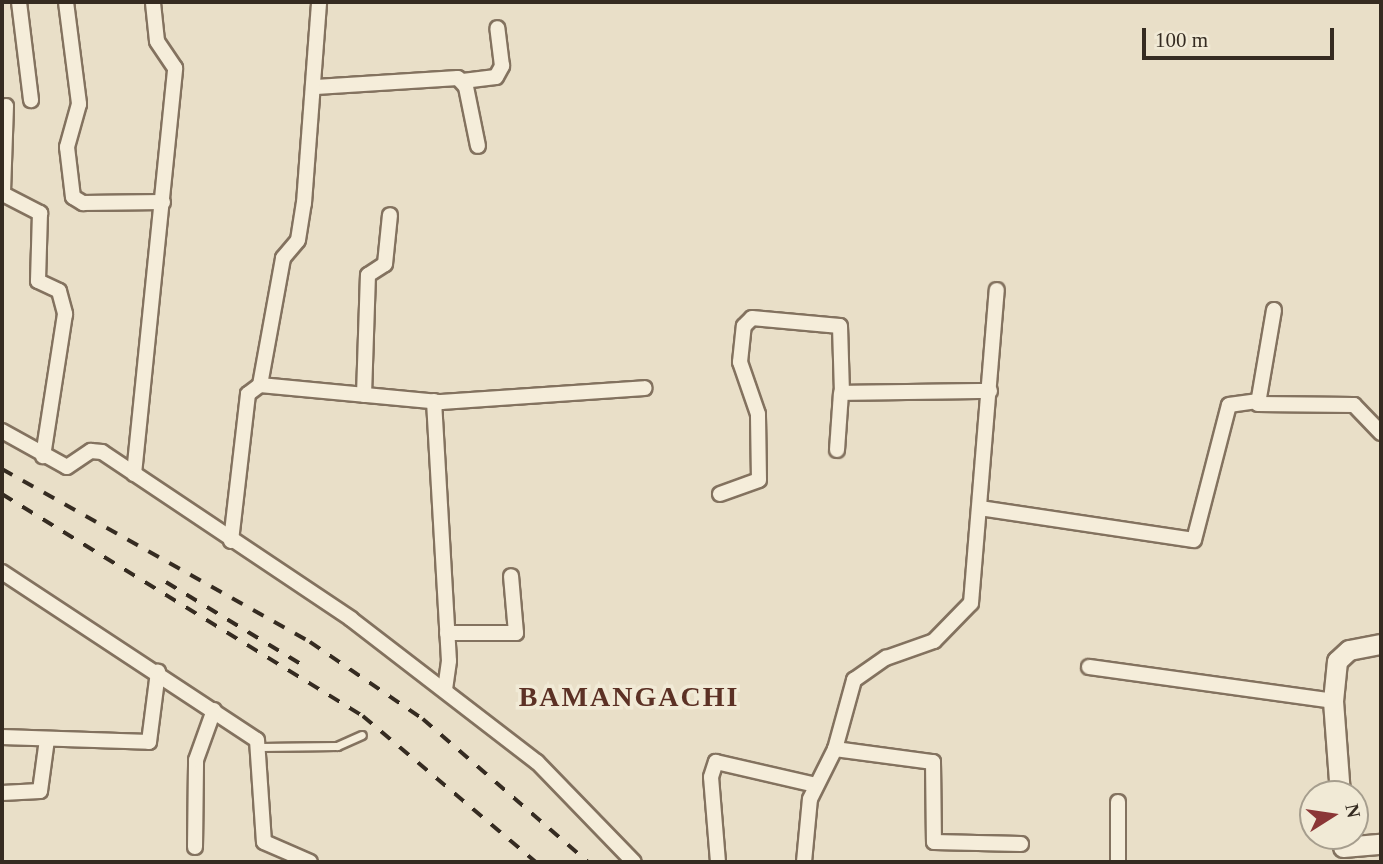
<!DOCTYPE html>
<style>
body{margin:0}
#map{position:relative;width:1383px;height:864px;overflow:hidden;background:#e9dfc8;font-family:"Times New Roman",serif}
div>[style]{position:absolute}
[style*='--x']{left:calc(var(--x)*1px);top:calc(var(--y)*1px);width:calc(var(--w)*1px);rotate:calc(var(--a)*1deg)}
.roads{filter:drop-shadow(2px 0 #83725f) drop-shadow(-2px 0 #83725f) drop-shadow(0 2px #83725f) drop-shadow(0 -2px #83725f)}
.lane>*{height:7px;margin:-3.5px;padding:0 3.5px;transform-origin:3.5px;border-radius:3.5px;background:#f5edda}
.street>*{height:14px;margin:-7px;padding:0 7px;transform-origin:7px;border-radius:7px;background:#f5edda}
.secondary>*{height:19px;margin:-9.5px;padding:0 9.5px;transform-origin:9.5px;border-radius:9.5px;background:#f5edda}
.rail>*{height:3.5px;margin-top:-1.75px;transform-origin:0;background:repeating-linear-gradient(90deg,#352b21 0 12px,transparent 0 24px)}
span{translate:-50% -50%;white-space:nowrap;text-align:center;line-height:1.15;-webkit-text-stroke:7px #f1ead6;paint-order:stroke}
.district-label{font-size:28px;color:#5c3125;font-weight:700;letter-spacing:2px}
.frame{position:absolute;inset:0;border:4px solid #352b21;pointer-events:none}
.north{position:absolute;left:1299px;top:780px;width:70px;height:70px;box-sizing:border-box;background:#f1ead6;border:2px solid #a69e8e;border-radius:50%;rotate:78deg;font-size:19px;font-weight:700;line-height:28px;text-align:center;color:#352b21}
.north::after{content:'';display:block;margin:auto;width:24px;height:32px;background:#8b3636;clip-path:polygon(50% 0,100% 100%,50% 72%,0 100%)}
.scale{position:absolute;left:1142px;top:28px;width:192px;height:32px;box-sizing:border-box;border:4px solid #352b21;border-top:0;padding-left:9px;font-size:21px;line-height:24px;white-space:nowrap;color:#352b21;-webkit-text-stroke:5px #f1ead6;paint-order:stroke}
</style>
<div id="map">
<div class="roads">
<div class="lane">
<i style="--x:261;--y:747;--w:76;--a:-0.8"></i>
<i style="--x:337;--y:746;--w:27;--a:-24"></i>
</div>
<div class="street">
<i style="--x:19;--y:2;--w:99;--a:83"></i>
<i style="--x:66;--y:2;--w:103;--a:82.7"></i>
<i style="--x:79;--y:104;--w:45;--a:105.6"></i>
<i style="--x:67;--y:147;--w:50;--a:83.2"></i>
<i style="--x:73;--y:197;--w:12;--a:31"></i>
<i style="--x:83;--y:203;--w:80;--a:-0.7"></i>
<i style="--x:463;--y:81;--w:33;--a:-7"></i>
<i style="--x:496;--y:77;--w:13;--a:-61"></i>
<i style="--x:502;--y:66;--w:38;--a:-97"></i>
<i style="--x:316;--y:87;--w:142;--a:-3.6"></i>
<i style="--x:458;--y:78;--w:12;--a:48"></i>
<i style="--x:466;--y:87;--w:60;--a:78.5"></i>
<i style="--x:6;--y:106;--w:88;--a:92"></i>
<i style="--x:3;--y:194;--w:42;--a:27.2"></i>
<i style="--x:40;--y:213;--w:68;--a:91.7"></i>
<i style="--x:38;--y:281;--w:23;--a:25"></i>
<i style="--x:59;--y:291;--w:24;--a:75"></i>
<i style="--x:65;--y:314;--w:144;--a:98.8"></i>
<i style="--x:1274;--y:310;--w:95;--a:99.7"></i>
<i style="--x:1258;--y:404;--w:96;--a:0.6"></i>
<i style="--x:1354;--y:405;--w:39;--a:46"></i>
<i style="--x:260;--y:385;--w:129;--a:-79.7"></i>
<i style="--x:283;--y:258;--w:23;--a:-50"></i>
<i style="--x:298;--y:240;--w:37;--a:-81"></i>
<i style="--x:304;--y:203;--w:202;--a:-85.7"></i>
<i style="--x:364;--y:395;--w:120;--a:-88.1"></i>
<i style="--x:368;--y:275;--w:20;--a:-33"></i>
<i style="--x:385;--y:264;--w:49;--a:-84.2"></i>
<i style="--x:434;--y:401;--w:260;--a:86.7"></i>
<i style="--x:449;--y:661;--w:29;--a:98"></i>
<i style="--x:2;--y:431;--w:74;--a:29"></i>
<i style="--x:67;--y:467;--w:29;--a:-34"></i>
<i style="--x:91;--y:451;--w:11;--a:5"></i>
<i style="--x:102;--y:452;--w:300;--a:33.8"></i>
<i style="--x:351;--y:619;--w:235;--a:37.6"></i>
<i style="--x:537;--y:762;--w:139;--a:45.9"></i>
<i style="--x:837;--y:450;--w:57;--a:-86"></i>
<i style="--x:134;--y:474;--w:408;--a:-84.2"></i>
<i style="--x:175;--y:68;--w:32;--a:-124"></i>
<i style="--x:157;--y:41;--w:39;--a:-96"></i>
<i style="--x:720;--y:494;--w:41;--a:-19.7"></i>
<i style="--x:759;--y:480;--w:66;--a:-90.9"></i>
<i style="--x:758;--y:414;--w:55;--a:-109.1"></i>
<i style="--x:740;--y:362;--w:36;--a:-84"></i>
<i style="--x:744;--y:326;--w:11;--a:-45"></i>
<i style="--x:752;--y:318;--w:88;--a:5.2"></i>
<i style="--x:840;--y:326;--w:67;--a:88.3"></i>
<i style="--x:842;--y:393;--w:148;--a:-0.8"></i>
<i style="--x:980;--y:508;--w:216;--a:8.5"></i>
<i style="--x:1194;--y:540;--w:139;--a:-75.5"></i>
<i style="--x:1229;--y:405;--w:28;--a:-8"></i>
<i style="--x:231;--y:541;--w:148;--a:-83.4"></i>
<i style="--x:248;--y:394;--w:15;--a:-37"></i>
<i style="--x:260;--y:385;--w:182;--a:5.4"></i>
<i style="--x:441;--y:402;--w:204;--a:-3.9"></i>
<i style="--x:2;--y:572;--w:305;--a:33.4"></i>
<i style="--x:257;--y:740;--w:102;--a:86.1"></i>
<i style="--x:264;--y:842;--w:50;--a:23.5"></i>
<i style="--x:447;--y:633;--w:69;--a:0"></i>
<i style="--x:516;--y:633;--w:57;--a:-95"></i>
<i style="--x:1089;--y:667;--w:246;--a:7.9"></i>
<i style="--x:2;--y:737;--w:147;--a:1.9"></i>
<i style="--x:149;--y:742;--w:71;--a:-82.7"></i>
<i style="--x:835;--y:749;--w:99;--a:7.6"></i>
<i style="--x:933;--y:762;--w:80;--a:89.3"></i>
<i style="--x:934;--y:842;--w:87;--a:1.3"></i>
<i style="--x:2;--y:793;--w:38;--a:-3"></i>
<i style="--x:40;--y:791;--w:52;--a:-82.3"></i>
<i style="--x:1118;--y:802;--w:60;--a:90"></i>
<i style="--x:195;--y:847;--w:87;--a:-89.3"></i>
<i style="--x:196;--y:760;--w:53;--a:-70.2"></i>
<i style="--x:718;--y:862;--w:85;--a:-94.7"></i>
<i style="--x:711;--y:777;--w:16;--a:-72"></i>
<i style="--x:716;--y:762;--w:103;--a:13"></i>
<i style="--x:804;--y:862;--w:63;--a:-84.6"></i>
<i style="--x:810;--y:799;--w:56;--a:-63.4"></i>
<i style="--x:835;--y:749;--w:72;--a:-74.6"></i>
<i style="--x:854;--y:680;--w:39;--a:-35"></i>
<i style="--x:886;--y:658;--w:51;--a:-19.5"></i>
<i style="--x:934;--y:641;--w:53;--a:-45.8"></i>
<i style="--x:971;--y:603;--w:314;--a:-85.3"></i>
</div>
<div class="secondary">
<i style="--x:1340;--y:794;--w:93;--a:-94.3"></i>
<i style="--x:1333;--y:701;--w:40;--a:-84.3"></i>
<i style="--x:1337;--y:661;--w:16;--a:-43"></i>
<i style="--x:1349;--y:650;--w:33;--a:-11"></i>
<i style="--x:1343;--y:847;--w:38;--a:-5"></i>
</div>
</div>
<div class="rail">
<i style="--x:2;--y:469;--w:353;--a:29.3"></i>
<i style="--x:310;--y:642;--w:137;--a:34.3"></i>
<i style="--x:423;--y:719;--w:218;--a:40.9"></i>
<i style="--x:2;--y:494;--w:424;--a:31.6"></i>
<i style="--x:363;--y:716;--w:226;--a:40.2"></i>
<i style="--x:166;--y:582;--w:167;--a:31.3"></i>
</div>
<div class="district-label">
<span style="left:629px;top:697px">BAMANGACHI</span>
</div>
<div class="frame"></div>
<div class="north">N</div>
<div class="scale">100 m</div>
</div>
